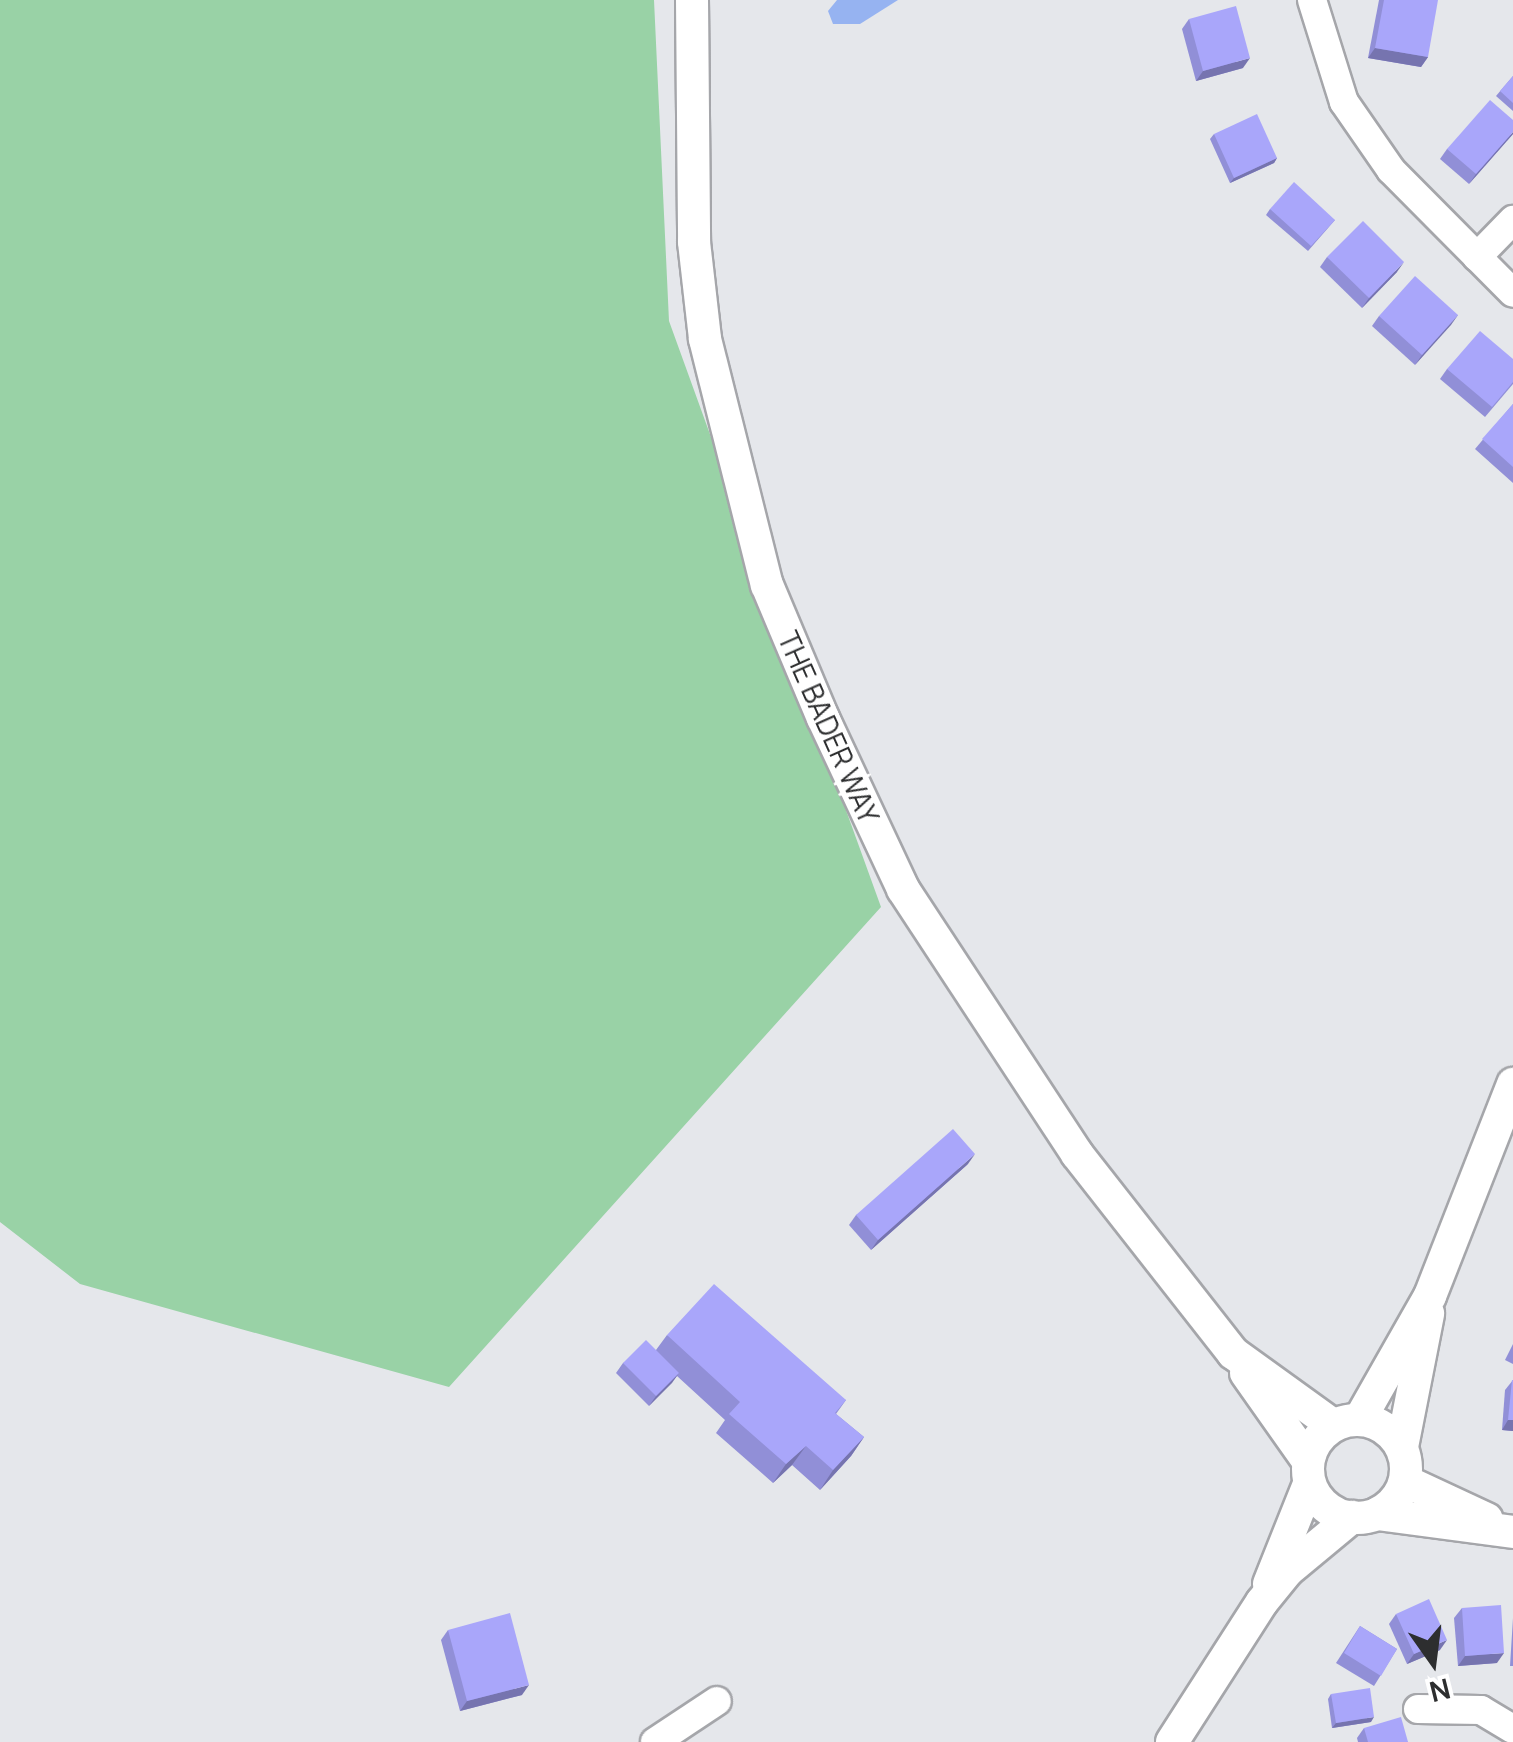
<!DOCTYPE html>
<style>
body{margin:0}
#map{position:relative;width:1513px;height:1742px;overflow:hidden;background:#e5e7eb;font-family:Manrope,sans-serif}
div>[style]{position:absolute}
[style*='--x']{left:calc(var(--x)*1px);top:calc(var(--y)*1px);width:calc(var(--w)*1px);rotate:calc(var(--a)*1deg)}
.green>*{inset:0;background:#99d2a6}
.water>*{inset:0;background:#96b3f1}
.roads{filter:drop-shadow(2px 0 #a5a6aa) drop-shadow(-2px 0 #a5a6aa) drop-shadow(0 2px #a5a6aa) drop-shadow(0 -2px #a5a6aa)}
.minor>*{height:28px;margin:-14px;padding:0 14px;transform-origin:14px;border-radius:14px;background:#fff}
.tertiary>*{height:32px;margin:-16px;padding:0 16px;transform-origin:16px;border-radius:16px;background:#fff}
.tertiary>.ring{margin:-16px;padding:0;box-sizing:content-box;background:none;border:32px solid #fff;border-radius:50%}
.wall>*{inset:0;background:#918fd7}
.shaded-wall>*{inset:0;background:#7674af}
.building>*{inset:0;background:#a9a6fa}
span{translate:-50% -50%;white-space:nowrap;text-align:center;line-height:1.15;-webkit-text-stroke:8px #fff;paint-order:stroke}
.street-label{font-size:28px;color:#2d2e2f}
.north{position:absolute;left:1383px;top:1612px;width:100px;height:100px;-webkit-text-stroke:8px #fff;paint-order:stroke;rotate:166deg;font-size:28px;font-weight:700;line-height:40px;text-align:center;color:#2d2e2f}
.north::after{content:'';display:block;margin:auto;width:35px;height:45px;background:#2d2e2f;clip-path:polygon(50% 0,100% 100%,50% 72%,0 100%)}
</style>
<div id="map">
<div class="green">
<i style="clip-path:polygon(0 0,654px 0,669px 321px,881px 907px,449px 1387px,80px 1284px,0 1222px)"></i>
</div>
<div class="water">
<i style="clip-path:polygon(837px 0,898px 0,860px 24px,833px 24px,828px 11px)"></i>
</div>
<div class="roads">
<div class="minor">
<i style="--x:1312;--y:0;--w:107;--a:72.6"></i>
<i style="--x:1344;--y:102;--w:83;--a:55.3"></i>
<i style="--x:1391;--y:170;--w:173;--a:45.2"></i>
<i style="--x:1477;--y:257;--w:52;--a:-45.8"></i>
<i style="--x:1418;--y:1709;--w:63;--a:0.9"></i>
<i style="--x:1481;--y:1710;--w:37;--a:31"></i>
<i style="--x:655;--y:1742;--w:74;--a:-33.5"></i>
</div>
<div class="tertiary">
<i style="--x:692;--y:0;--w:242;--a:89.5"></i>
<i style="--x:694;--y:242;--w:98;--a:83.5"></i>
<i style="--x:705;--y:339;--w:254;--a:75.9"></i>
<i style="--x:767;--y:585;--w:144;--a:67.2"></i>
<i style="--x:823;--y:718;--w:189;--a:64.9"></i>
<i style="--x:903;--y:889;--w:317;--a:56.7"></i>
<i style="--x:1077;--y:1154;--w:253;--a:51.9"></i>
<i style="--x:1233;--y:1353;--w:123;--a:35.8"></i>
<i style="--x:1246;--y:1373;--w:108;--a:54.8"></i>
<i style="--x:1360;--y:1419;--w:142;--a:-60.4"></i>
<i style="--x:1430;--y:1296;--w:228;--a:-68.6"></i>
<i class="ring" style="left:1308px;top:1420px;width:66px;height:66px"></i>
<i style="--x:1402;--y:1447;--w:136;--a:-78.9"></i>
<i style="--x:1405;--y:1481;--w:90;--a:24.9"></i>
<i style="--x:1377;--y:1514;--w:137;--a:7.5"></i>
<i style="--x:1269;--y:1584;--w:108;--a:-68.2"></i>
<i style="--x:1172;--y:1742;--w:166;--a:-57.3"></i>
<i style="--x:1262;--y:1602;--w:40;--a:-51"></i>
<i style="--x:1287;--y:1571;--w:85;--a:-39.7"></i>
</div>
</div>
<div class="wall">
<i style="clip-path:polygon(1379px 0,1384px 0,1428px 57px,1421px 67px,1368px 58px)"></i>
<i style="clip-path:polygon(1189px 19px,1243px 68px,1196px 81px,1182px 29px)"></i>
<i style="clip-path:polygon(1513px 76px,1513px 111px,1496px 96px)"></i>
<i style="clip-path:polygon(1214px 134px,1277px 158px,1274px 163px,1230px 183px,1210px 139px)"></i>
<i style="clip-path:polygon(1513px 134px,1469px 184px,1440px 159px,1447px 149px)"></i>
<i style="clip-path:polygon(1270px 209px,1335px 220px,1308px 251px,1266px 215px)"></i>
<i style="clip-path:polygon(1327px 257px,1397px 272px,1362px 308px,1320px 267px)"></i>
<i style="clip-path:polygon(1458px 315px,1415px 365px,1372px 326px,1379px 316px)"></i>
<i style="clip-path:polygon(1513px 359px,1513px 384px,1485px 417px,1440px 379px,1447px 369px)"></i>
<i style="clip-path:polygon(1513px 404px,1513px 483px,1475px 449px)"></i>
<i style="clip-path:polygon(968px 1164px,871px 1250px,849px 1225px,856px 1215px)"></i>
<i style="clip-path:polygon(667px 1335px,846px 1400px,836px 1414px,864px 1437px,851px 1456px,820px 1490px,792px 1465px,773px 1483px,716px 1433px,725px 1420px,677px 1376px,649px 1406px,616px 1373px,623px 1363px,656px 1350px)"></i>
<i style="clip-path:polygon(1513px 1344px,1513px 1364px,1505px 1360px)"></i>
<i style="clip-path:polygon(1513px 1380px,1513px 1431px,1502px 1430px,1505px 1390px)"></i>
<i style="clip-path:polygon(1462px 1608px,1497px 1663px,1458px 1666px,1454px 1618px)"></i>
<i style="clip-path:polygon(1396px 1614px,1440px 1650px,1407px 1664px,1389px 1624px)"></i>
<i style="clip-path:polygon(1513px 1618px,1513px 1666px,1510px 1666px)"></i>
<i style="clip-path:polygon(1360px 1626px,1397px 1649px,1374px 1686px,1336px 1663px)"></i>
<i style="clip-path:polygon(448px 1630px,522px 1695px,460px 1711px,441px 1640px)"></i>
<i style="clip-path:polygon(1331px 1694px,1371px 1722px,1332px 1728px,1328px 1699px)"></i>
<i style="clip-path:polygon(1364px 1728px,1408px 1742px,1358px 1742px,1357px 1738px)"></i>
</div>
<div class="shaded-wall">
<i style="clip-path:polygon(1375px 48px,1428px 57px,1421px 67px,1368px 58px)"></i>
<i style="clip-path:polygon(1250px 58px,1243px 68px,1196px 81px,1203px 71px)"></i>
<i style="clip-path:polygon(1513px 132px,1513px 134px,1469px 184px,1476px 174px)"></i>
<i style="clip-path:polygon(1277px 158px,1274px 163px,1230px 183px,1234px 178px)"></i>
<i style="clip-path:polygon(1404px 262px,1397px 272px,1362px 308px,1369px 298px)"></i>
<i style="clip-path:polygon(1458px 315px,1451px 325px,1415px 365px,1422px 355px)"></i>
<i style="clip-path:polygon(975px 1154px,968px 1164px,871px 1250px,878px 1240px)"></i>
<i style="clip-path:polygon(679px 1373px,672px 1383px,649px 1406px,656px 1396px)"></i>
<i style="clip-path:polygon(1508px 1420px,1513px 1420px,1513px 1431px,1502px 1430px)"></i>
<i style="clip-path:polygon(864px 1437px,851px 1456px,820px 1490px,833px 1470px)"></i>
<i style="clip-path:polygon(806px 1446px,792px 1465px,773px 1483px,786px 1464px)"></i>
<i style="clip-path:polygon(1447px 1640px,1440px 1650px,1407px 1664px,1414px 1654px)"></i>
<i style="clip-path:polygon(1504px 1653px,1497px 1663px,1458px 1666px,1465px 1656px)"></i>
<i style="clip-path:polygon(529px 1685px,522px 1695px,460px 1711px,467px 1701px)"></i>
<i style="clip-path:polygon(1374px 1717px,1371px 1722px,1332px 1728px,1336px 1723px)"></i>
</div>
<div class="building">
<i style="clip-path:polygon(1384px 0,1438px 0,1428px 57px,1375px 48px)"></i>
<i style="clip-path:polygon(1236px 6px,1250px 58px,1203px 71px,1189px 19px)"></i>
<i style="clip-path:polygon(1513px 76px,1513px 103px,1500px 91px)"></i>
<i style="clip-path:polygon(1490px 100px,1513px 120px,1513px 132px,1476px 174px,1447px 149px)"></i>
<i style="clip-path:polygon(1257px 114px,1277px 158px,1234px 178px,1214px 134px)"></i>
<i style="clip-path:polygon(1294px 182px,1335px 220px,1311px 246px,1270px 209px)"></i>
<i style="clip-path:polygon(1363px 221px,1404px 262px,1369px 298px,1327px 257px)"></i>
<i style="clip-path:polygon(1415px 276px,1458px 315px,1422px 355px,1379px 316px)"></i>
<i style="clip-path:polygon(1480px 331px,1513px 359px,1513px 382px,1492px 407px,1447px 369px)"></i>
<i style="clip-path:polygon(1513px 404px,1513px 467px,1482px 439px)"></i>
<i style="clip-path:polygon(953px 1129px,975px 1154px,878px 1240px,856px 1215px)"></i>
<i style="clip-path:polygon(714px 1284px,846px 1400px,835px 1413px,864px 1437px,833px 1470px,806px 1446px,786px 1464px,729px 1414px,740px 1402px,667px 1335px)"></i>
<i style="clip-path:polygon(646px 1340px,679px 1373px,656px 1396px,623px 1363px)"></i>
<i style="clip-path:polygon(1512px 1380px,1513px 1380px,1513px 1420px,1508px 1420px)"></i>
<i style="clip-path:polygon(1429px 1599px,1447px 1640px,1414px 1654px,1396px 1614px)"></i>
<i style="clip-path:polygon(1501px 1605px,1504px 1653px,1465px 1656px,1462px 1608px)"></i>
<i style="clip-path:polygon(510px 1613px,529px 1685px,467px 1701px,448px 1630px)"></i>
<i style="clip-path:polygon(1360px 1626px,1397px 1649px,1381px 1676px,1344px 1653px)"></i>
<i style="clip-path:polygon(1370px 1688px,1374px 1717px,1336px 1723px,1331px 1694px)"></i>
<i style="clip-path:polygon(1401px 1717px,1408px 1742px,1368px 1742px,1364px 1728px)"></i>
</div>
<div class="street-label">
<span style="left:829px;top:727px;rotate:66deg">THE BADER WAY</span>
</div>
<div class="north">N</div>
</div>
